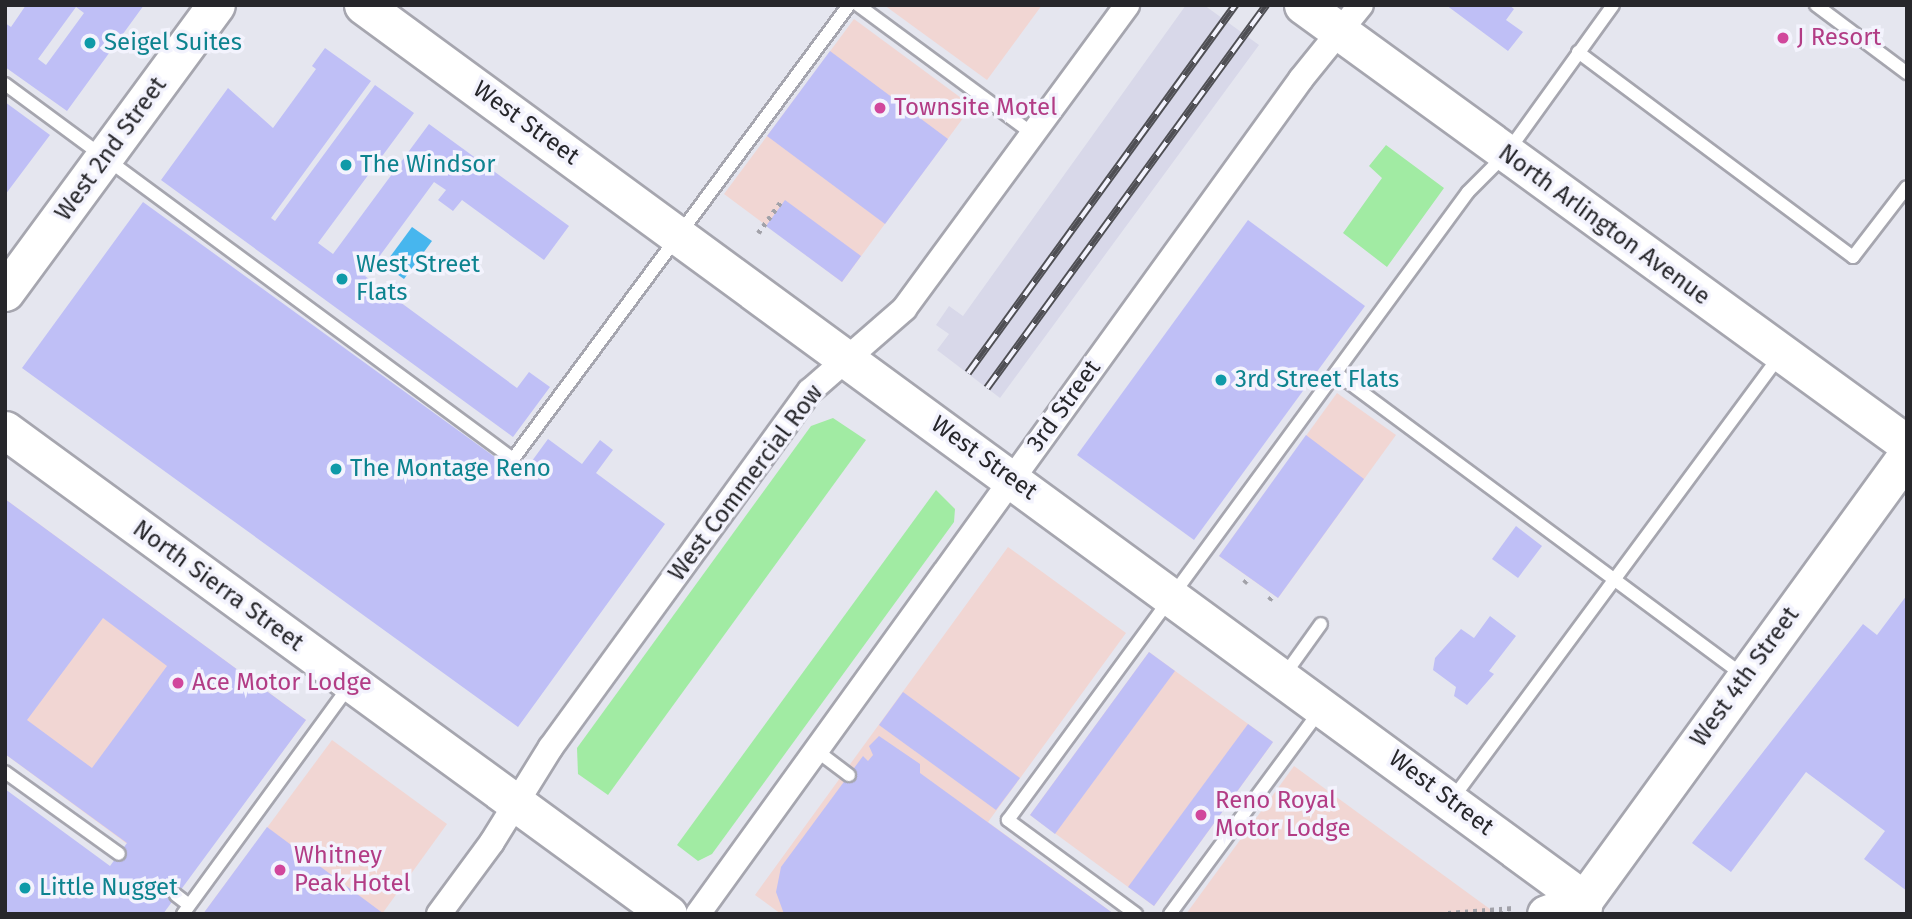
<!DOCTYPE html>
<style>
body{margin:0}
#map{position:relative;width:1912px;height:919px;overflow:hidden;background:#e5e6ef;font-family:"Fira Sans",sans-serif}
div>[style]{position:absolute}
[style*='--x']{left:calc(var(--x)*1px);top:calc(var(--y)*1px);width:calc(var(--w)*1px);rotate:calc(var(--a)*1deg)}
.commercial>*{inset:0;background:#f1d6d3}
.built>*{inset:0;background:#d8d8e9}
.green>*{inset:0;background:#a1eba3}
.water>*{inset:0;background:#47b6ee}
.building>*{inset:0;background:#bfbff6}
.path>*{height:4.5px;margin-top:-2.25px;transform-origin:0;background:repeating-linear-gradient(90deg,#a2a2a9 0 3.5px,transparent 0 8.5px)}
.roads{filter:drop-shadow(2px 0 #a6a6af) drop-shadow(-2px 0 #a6a6af) drop-shadow(0 2px #a6a6af) drop-shadow(0 -2px #a6a6af)}
.lane>*{height:12px;margin:-6px;padding:0 6px;transform-origin:6px;border-radius:6px;background:#fff}
.street>*{height:24px;margin:-12px;padding:0 12px;transform-origin:12px;border-radius:12px;background:#fff}
.secondary>*{height:37px;margin:-18.5px;padding:0 18.5px;transform-origin:18.5px;border-radius:18.5px;background:#fff}
.rail>*{height:8px;margin-top:-4px;transform-origin:0;background:repeating-linear-gradient(90deg,#f3f3fd 0 16px,#4f4f54 0 32px);box-sizing:border-box;border-block:2px solid #4f4f54}
.dots>*{width:19px;height:19px;translate:-50% -50%;box-sizing:border-box;border:4px solid #f3f3fd;border-radius:50%}
span{translate:-50% -50%;white-space:nowrap;text-align:center;line-height:1.15;-webkit-text-stroke:7px #f3f3fd;paint-order:stroke}
.hotel-label{font-size:24px;color:#b23c85}
.left{translate:0 -50%;text-align:left}
.culture-label{font-size:24px;color:#0d838f}
.street-label{font-size:24px;color:#27272b}
.frame{position:absolute;inset:0;border:7px solid #27272b;pointer-events:none}
</style>
<div id="map">
<div class="commercial">
<i style="clip-path:polygon(884px 5px,1042px 5px,987px 80px)"></i>
<i style="clip-path:polygon(854px 19px,972px 106px,842px 282px,724px 194px)"></i>
<i style="clip-path:polygon(1337px 393px,1396px 435px,1278px 598px,1219px 556px)"></i>
<i style="clip-path:polygon(5px 499px,306px 720px,183px 885px,5px 754px)"></i>
<i style="clip-path:polygon(1008px 547px,1126px 633px,988px 822px,1114px 914px,781px 914px,755px 895px)"></i>
<i style="clip-path:polygon(1149px 652px,1273px 742px,1154px 906px,1030px 815px)"></i>
<i style="clip-path:polygon(332px 740px,447px 824px,382px 914px,203px 914px)"></i>
<i style="clip-path:polygon(1294px 766px,1494px 912px,1492px 914px,1186px 914px)"></i>
</div>
<div class="built">
<i style="clip-path:polygon(1186px 5px,1204px 5px,1259px 45px,1000px 398px,937px 350px,949px 334px,936px 325px,949px 306px,963px 316px)"></i>
</div>
<div class="green">
<i style="clip-path:polygon(1386px 145px,1444px 188px,1387px 267px,1343px 233px,1382px 178px,1369px 166px)"></i>
<i style="clip-path:polygon(833px 418px,866px 440px,608px 795px,578px 774px,577px 748px,811px 426px)"></i>
<i style="clip-path:polygon(936px 490px,955px 509px,954px 522px,712px 854px,698px 861px,677px 845px)"></i>
</div>
<div class="water">
<i style="clip-path:polygon(412px 227px,432px 241px,404px 279px,384px 265px)"></i>
</div>
<div class="building">
<i style="clip-path:polygon(evenodd,26px 5px,144px 5px,67px 111px,5px 67px,5px 23px,11px 27px,26px 5px,76px 7px,84px 13px,46px 65px,38px 59px,76px 7px)"></i>
<i style="clip-path:polygon(1446px 5px,1509px 5px,1514px 9px,1506px 20px,1523px 32px,1508px 51px)"></i>
<i style="clip-path:polygon(325px 48px,371px 81px,271px 218px,275px 221px,375px 85px,414px 113px,318px 243px,333px 254px,429px 124px,569px 226px,544px 260px,462px 200px,453px 211px,438px 200px,446px 190px,434px 182px,365px 276px,386px 292px,394px 281px,408px 292px,400px 302px,517px 388px,529px 372px,550px 387px,513px 437px,161px 180px,228px 88px,273px 128px,316px 69px,312px 66px)"></i>
<i style="clip-path:polygon(830px 51px,948px 139px,885px 224px,767px 136px)"></i>
<i style="clip-path:polygon(5px 102px,50px 135px,5px 195px)"></i>
<i style="clip-path:polygon(785px 200px,861px 256px,842px 282px,766px 226px)"></i>
<i style="clip-path:polygon(143px 202px,521px 476px,548px 439px,582px 464px,600px 440px,613px 450px,596px 473px,665px 524px,518px 727px,22px 368px)"></i>
<i style="clip-path:polygon(1248px 220px,1365px 306px,1194px 540px,1077px 455px)"></i>
<i style="clip-path:polygon(1306px 435px,1364px 479px,1278px 598px,1219px 556px)"></i>
<i style="clip-path:polygon(evenodd,5px 499px,306px 720px,163px 914px,5px 914px,5px 789px,110px 866px,127px 843px,5px 754px,5px 499px,103px 618px,167px 666px,92px 768px,27px 720px,103px 618px)"></i>
<i style="clip-path:polygon(1516px 526px,1542px 546px,1518px 578px,1492px 559px)"></i>
<i style="clip-path:polygon(1907px 595px,1907px 891px,1864px 859px,1885px 831px,1806px 772px,1731px 872px,1692px 843px,1863px 624px,1877px 635px)"></i>
<i style="clip-path:polygon(1490px 616px,1516px 636px,1489px 671px,1494px 674px,1467px 705px,1454px 696px,1456px 687px,1433px 670px,1435px 658px,1461px 629px,1474px 638px)"></i>
<i style="clip-path:polygon(1149px 652px,1175px 671px,1055px 834px,1030px 815px)"></i>
<i style="clip-path:polygon(903px 692px,1020px 778px,996px 810px,879px 725px)"></i>
<i style="clip-path:polygon(1248px 724px,1273px 742px,1154px 906px,1128px 887px)"></i>
<i style="clip-path:polygon(879px 736px,920px 764px,920px 773px,1114px 914px,784px 914px,776px 892px,781px 867px,863px 756px,868px 761px,873px 755px,869px 746px)"></i>
<i style="clip-path:polygon(267px 827px,384px 914px,203px 914px)"></i>
</div>
<div class="path">
<i style="--x:758;--y:233;--w:41;--a:-54"></i>
<i style="--x:1244;--y:583;--w:8;--a:-50"></i>
<i style="--x:1269;--y:600;--w:6;--a:-51"></i>
<i style="--x:1448;--y:913;--w:65;--a:-4.4"></i>
</div>
<div class="roads">
<div class="lane">
<i style="--x:858;--y:5;--w:217;--a:36.4"></i>
<i style="--x:1816;--y:5;--w:114;--a:36.8"></i>
<i style="--x:1578;--y:52;--w:343;--a:36.7"></i>
<i style="--x:1853;--y:257;--w:88;--a:-52.4"></i>
<i style="--x:5;--y:84;--w:631;--a:36.43"></i>
<i style="--x:513;--y:459;--w:565;--a:-53.5"></i>
<i style="--x:1336;--y:373;--w:507;--a:36.58"></i>
<i style="--x:1283;--y:677;--w:65;--a:-54.4"></i>
<i style="--x:817;--y:751;--w:40;--a:37"></i>
<i style="--x:5;--y:772;--w:140;--a:35.7"></i>
<i style="--x:1453;--y:798;--w:552;--a:-53.55"></i>
<i style="--x:176;--y:895;--w:16;--a:38"></i>
<i style="--x:183;--y:914;--w:283;--a:-53.9"></i>
<i style="--x:1136;--y:914;--w:159;--a:-143.7"></i>
<i style="--x:1008;--y:820;--w:778;--a:-53.78"></i>
<i style="--x:1468;--y:192;--w:54;--a:-45"></i>
<i style="--x:1506;--y:154;--w:183;--a:-54.3"></i>
<i style="--x:1170;--y:914;--w:255;--a:-53.6"></i>
</div>
<div class="street">
<i style="--x:439;--y:914;--w:89;--a:-53.6"></i>
<i style="--x:492;--y:842;--w:112;--a:-58.2"></i>
<i style="--x:551;--y:747;--w:440;--a:-54"></i>
<i style="--x:810;--y:391;--w:125;--a:-41.1"></i>
<i style="--x:904;--y:309;--w:377;--a:-53.7"></i>
<i style="--x:698;--y:914;--w:1030;--a:-54.16"></i>
<i style="--x:1301;--y:79;--w:95;--a:-51"></i>
</div>
<div class="secondary">
<i style="--x:363;--y:5;--w:1514;--a:36.24"></i>
<i style="--x:1303;--y:5;--w:747;--a:36.01"></i>
<i style="--x:5;--y:292;--w:356;--a:-53.7"></i>
<i style="--x:5;--y:430;--w:821;--a:36.13"></i>
<i style="--x:1546;--y:914;--w:40;--a:-20.2"></i>
<i style="--x:1582;--y:914;--w:14;--a:-82"></i>
<i style="--x:1584;--y:900;--w:550;--a:-54.03"></i>
</div>
</div>
<div class="rail">
<i style="--x:968;--y:373;--w:455;--a:-54"></i>
<i style="--x:987;--y:388;--w:474;--a:-53.9"></i>
</div>
<div class="dots">
<i style="left:1783px;top:38px;background:#d1479c"></i>
<i style="left:90px;top:43px;background:#0f9aa8"></i>
<i style="left:880px;top:108px;background:#d1479c"></i>
<i style="left:346px;top:165px;background:#0f9aa8"></i>
<i style="left:342px;top:279px;background:#0f9aa8"></i>
<i style="left:1221px;top:380px;background:#0f9aa8"></i>
<i style="left:336px;top:469px;background:#0f9aa8"></i>
<i style="left:178px;top:683px;background:#d1479c"></i>
<i style="left:1201px;top:815px;background:#d1479c"></i>
<i style="left:280px;top:870px;background:#d1479c"></i>
<i style="left:25px;top:888px;background:#0f9aa8"></i>
</div>
<div class="hotel-label">
<span class="left" style="left:1797px;top:38px">J Resort</span>
<span class="left" style="left:894px;top:108px">Townsite Motel</span>
<span class="left" style="left:192px;top:683px">Ace Motor Lodge</span>
<span class="left" style="left:1215px;top:815px">Reno Royal<br>Motor Lodge</span>
<span class="left" style="left:294px;top:870px">Whitney<br>Peak Hotel</span>
</div>
<div class="culture-label">
<span class="left" style="left:104px;top:43px">Seigel Suites</span>
<span class="left" style="left:360px;top:165px">The Windsor</span>
<span class="left" style="left:356px;top:279px">West Street<br>Flats</span>
<span class="left" style="left:1235px;top:380px">3rd Street Flats</span>
<span class="left" style="left:350px;top:469px">The Montage Reno</span>
<span class="left" style="left:39px;top:888px">Little Nugget</span>
</div>
<div class="street-label">
<span style="left:526px;top:123px;rotate:36deg">West Street</span>
<span style="left:111px;top:149px;rotate:-54deg">West 2nd Street</span>
<span style="left:1604px;top:225px;rotate:36deg">North Arlington Avenue</span>
<span style="left:1064px;top:406px;rotate:-54deg">3rd Street</span>
<span style="left:984px;top:458px;rotate:36deg">West Street</span>
<span style="left:746px;top:483px;rotate:-53deg">West Commercial Row</span>
<span style="left:218px;top:586px;rotate:36deg">North Sierra Street</span>
<span style="left:1745px;top:677px;rotate:-54deg">West 4th Street</span>
<span style="left:1441px;top:793px;rotate:37deg">West Street</span>
</div>
<div class="frame"></div>
</div>
